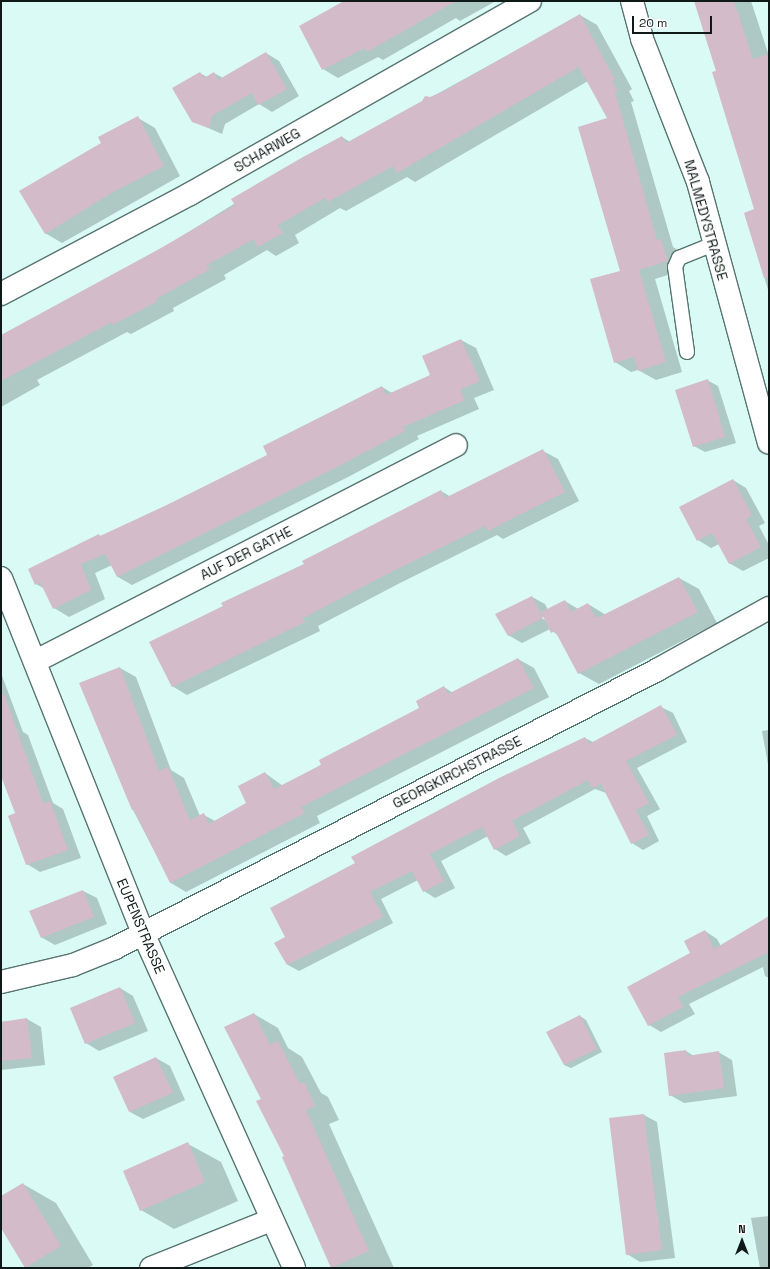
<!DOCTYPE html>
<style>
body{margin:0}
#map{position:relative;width:770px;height:1269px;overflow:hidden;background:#dafaf5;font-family:"Space Grotesk",sans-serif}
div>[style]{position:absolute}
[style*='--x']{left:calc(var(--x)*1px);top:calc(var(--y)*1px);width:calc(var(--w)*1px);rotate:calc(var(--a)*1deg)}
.shadow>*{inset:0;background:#0003}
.building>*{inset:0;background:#d3bbc9}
.roads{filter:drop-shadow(1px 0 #577470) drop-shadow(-1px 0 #577470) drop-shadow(0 1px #577470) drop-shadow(0 -1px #577470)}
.lane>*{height:14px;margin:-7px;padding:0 7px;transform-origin:7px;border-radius:7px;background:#fff}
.street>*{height:22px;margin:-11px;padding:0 11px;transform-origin:11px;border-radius:11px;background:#fff}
.secondary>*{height:22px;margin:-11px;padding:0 11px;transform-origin:11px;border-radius:11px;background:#fff}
span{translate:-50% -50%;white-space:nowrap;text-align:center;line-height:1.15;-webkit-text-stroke:4px #fff;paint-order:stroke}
.street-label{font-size:14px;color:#0e1918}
.frame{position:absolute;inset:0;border:2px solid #0e1918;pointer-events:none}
.north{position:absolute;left:722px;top:1221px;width:40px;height:40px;-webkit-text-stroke:3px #fff;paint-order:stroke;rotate:0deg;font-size:11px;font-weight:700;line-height:16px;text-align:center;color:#0e1918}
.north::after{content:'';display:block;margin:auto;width:14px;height:18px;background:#0e1918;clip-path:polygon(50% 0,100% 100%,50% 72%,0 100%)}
.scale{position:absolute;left:632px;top:16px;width:80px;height:18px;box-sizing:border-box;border:2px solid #0e1918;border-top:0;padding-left:5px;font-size:12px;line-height:14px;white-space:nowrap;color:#0e1918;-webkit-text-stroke:3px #fff;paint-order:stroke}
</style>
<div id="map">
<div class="shadow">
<i style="clip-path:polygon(361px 1px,496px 1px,460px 21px,456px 18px,383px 60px,378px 57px,338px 78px,323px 69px)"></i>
<i style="clip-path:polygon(695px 1px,751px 1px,769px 56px,769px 293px,745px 213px,755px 210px,718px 71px)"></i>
<i style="clip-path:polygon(580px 15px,597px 25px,632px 89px,629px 91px,634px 101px,631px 102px,673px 247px,678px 250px,684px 270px,655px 279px,682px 372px,656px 380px,638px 370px,631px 372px,615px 362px,621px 272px,608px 119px,588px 81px,415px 182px,407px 177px,346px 211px,340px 208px,295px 235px,299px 243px,276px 256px,267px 250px,224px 275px,226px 279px,173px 308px,174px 311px,131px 334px,127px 332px,37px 380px,40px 385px,1px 407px,1px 336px,161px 249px,342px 137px,350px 142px)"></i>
<i style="clip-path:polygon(266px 53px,279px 61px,299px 96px,272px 112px,259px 104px,225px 124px,222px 134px,192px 121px,200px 73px,207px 77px,214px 73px,223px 78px)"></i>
<i style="clip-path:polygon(138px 118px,155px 128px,180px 176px,62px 243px,45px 233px,103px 144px)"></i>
<i style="clip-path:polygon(461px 340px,476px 348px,494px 390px,474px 398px,479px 409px,417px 436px,419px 439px,350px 476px,132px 585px,118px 577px,112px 565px,95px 573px,105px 599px,69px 617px,54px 608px,45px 589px,36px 584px,99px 535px,102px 537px,269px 455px,382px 387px,392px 393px,432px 376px)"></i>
<i style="clip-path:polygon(707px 380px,718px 386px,736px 443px,705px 452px,694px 446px)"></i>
<i style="clip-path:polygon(543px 451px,558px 459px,579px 501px,503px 539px,497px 535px,400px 583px,318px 626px,320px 631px,187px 695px,172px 686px,224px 607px,441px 491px,451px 497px)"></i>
<i style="clip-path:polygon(733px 480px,746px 488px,765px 523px,759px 526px,769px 545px,769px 558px,743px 571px,729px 563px,719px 544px,711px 548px,698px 540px)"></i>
<i style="clip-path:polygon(evenodd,679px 578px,699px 589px,717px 623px,599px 684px,579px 673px,560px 637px,550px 629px,522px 643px,508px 635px,532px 597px,545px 604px,548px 610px,565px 601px,578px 609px,588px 604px,606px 615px,679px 578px,539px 615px,545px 618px,545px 620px,538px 616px,539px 615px)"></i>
<i style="clip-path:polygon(518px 659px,534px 668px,549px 697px,317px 816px,320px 823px,186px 892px,171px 883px,133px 810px,81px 683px,120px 668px,136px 677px,171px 770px,184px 778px,200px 816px,204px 815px,215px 821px,248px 804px,265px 773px,283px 786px,421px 709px,444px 687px,453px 693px)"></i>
<i style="clip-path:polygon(1px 673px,23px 732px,28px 735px,53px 803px,63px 809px,81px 858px,40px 872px,27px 864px,16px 814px,1px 773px)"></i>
<i style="clip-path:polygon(661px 707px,673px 713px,687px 742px,637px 768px,660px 809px,647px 816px,659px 841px,643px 850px,632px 843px,606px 793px,595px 789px,523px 828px,531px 843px,506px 856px,495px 849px,488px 836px,441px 861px,455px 888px,435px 898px,424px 891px,418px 880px,381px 899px,393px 923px,299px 971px,288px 965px,287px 938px,356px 864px,585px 738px,593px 742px)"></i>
<i style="clip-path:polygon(769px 730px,769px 770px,762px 731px)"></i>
<i style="clip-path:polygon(83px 891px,97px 898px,107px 924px,55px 945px,41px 937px,31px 911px)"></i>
<i style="clip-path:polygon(769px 920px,769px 978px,765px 976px,763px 967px,689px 1004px,695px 1014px,661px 1032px,649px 1025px,705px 931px,717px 939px,721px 946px)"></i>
<i style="clip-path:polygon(120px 988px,133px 996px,148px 1031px,99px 1051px,86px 1043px)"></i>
<i style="clip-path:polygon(254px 1014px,278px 1028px,288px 1048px,302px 1057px,321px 1093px,328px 1097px,339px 1120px,329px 1124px,394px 1268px,331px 1267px,262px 1099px)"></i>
<i style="clip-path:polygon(580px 1016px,586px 1020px,602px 1052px,571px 1068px,564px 1065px)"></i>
<i style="clip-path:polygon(27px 1019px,41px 1027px,45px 1065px,1px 1070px,1px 1022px)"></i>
<i style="clip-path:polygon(686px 1051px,694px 1056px,718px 1052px,732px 1060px,737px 1096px,684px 1103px,670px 1095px)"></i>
<i style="clip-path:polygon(156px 1058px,170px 1066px,185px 1100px,143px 1119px,130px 1112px)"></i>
<i style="clip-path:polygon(644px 1115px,657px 1122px,675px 1258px,640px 1262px,627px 1254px)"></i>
<i style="clip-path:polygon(188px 1144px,221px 1162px,238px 1201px,174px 1229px,141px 1210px)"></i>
<i style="clip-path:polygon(23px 1184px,56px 1203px,93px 1265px,88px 1268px,25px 1267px,1px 1226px,1px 1197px)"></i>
<i style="clip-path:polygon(769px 1216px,769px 1268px,760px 1268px,751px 1218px)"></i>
</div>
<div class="building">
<i style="clip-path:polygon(344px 1px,456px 1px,367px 52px,365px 48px,322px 70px,299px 26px)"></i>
<i style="clip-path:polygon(694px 1px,734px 1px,753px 59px,769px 54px,769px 278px,764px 278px,744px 213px,754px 209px,712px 72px,716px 71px)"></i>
<i style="clip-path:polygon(580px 14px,615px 80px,612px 81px,618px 91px,615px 92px,657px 240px,661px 239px,668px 261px,639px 270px,666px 362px,638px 371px,634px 357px,614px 363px,590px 279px,620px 271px,578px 127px,607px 118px,579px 67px,397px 173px,393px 166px,328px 202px,325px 198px,278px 225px,283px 233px,258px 247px,254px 239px,207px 265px,210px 269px,156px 299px,158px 301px,113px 325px,112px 322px,1px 381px,1px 335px,161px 248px,235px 205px,231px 199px,303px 157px,342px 136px,346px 143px,422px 101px,425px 96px,430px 97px,444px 91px)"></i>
<i style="clip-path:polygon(266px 52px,287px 89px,258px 105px,252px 93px,212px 116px,209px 128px,192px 122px,172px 88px,200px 72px,204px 78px,214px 72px,218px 80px)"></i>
<i style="clip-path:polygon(138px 116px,164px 166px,113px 192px,45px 234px,19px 191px,101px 143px,98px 137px)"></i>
<i style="clip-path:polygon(461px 339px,480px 381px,460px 390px,465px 400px,403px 427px,405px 431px,335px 468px,117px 577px,105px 554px,81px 564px,91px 590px,53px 609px,40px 582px,35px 585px,28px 569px,99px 534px,100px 536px,169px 504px,267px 455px,263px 446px,382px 386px,386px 395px,430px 375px,422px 356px)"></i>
<i style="clip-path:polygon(708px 379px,725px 437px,693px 447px,675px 390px)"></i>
<i style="clip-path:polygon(543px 449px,565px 492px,488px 531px,485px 526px,385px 575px,303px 618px,305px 622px,172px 687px,149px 642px,223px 606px,221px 603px,304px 564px,302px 561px,441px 490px,445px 498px)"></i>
<i style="clip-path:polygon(733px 479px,752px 515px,746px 519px,761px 547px,729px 564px,712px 533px,697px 541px,679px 507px)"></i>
<i style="clip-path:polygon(679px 577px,698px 612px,578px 674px,555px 631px,551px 633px,541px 612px,565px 600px,571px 612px,588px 603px,595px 617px,599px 617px)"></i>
<i style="clip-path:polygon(532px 596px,543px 618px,508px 636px,495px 614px)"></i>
<i style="clip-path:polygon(518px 658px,534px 688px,301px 807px,305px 813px,170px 883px,134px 810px,132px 810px,79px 683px,120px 667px,159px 771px,168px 767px,190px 820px,204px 813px,209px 824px,246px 803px,238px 786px,265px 772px,274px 789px,321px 765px,319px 760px,419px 708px,416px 701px,444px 686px,448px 694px)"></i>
<i style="clip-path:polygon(4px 694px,43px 803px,50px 801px,68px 850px,26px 865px,8px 816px,15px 813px,1px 776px,1px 695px)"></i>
<i style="clip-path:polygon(661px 705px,677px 735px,626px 761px,649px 803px,636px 810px,649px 835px,631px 844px,601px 784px,592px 788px,588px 780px,512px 821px,520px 836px,494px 850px,482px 827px,430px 854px,444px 881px,423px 892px,412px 871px,370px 892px,383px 917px,287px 965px,274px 943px,285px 937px,270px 908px,355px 863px,351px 857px,499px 778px,585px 737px,589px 744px)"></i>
<i style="clip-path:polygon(83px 890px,94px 917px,41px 938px,29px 911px)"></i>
<i style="clip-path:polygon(769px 916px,769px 952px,678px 997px,683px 1007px,648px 1026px,627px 987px,690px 953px,684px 941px,705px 930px,714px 949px)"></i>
<i style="clip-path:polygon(120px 987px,135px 1023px,85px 1044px,70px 1008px)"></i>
<i style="clip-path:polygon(254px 1013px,270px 1045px,278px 1041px,300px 1084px,304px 1082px,315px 1106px,306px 1110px,369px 1251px,331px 1268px,282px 1157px,284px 1156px,256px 1101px,261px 1099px,224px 1027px)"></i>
<i style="clip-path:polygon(580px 1015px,597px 1049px,564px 1065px,546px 1032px)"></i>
<i style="clip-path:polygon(27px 1018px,32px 1058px,1px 1061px,1px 1022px)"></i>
<i style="clip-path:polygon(686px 1050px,687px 1056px,719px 1051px,724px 1088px,669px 1096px,664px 1053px)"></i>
<i style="clip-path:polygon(156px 1057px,173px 1093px,129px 1112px,113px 1077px)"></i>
<i style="clip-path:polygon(644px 1114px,662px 1250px,626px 1255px,609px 1118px)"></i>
<i style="clip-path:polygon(188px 1142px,205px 1182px,140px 1211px,123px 1171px)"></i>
<i style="clip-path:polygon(23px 1183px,61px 1246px,25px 1268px,1px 1228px,1px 1196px)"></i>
</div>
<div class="roads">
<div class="lane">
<i style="--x:687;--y:352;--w:86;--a:-98"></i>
<i style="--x:675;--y:267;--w:10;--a:-66"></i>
<i style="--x:679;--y:258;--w:38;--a:-22"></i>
</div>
<div class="street">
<i style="--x:1;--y:294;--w:214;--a:-27.9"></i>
<i style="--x:190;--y:194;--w:391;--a:-29.6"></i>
<i style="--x:1;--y:578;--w:382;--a:68.2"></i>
<i style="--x:143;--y:933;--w:367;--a:65.7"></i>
<i style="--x:36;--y:661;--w:472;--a:-27.2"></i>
<i style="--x:1;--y:982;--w:74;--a:-13.3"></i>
<i style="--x:73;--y:965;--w:45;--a:-22"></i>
<i style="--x:115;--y:948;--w:609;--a:-27.15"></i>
<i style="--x:657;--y:670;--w:128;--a:-29"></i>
<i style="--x:151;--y:1268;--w:129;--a:-21.8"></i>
</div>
<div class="secondary">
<i style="--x:632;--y:1;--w:39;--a:75"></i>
<i style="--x:642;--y:39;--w:154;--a:68.6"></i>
<i style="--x:698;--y:182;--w:270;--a:74.8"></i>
</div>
</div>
<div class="street-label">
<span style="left:267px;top:150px;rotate:-30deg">SCHARWEG</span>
<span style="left:706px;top:220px;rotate:74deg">MALMEDYSTRASSE</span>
<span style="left:246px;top:553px;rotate:-27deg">AUF DER GATHE</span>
<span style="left:457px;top:772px;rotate:-27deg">GEORGKIRCHSTRASSE</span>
<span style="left:141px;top:926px;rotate:67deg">EUPENSTRASSE</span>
</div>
<div class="frame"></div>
<div class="north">N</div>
<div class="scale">20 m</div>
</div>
